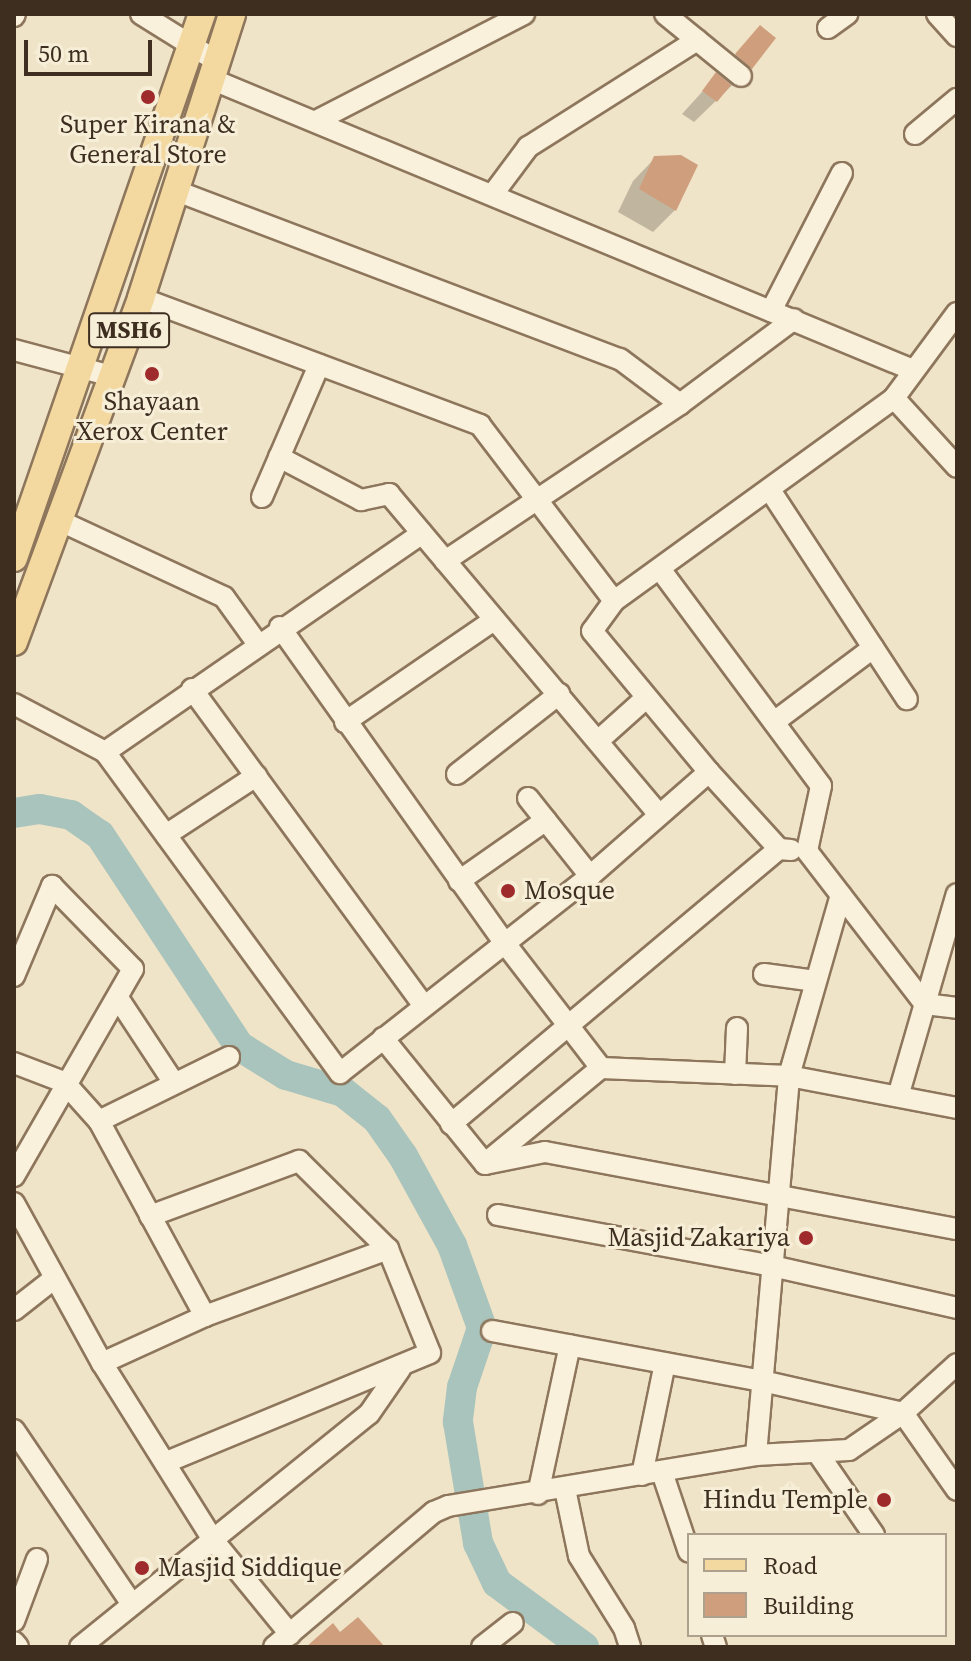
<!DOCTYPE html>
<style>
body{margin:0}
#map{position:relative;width:971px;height:1661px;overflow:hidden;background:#f0e4c8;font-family:"Source Serif 4",serif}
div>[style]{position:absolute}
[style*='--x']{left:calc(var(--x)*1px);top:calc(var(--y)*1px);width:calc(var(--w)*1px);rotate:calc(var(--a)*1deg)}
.shadow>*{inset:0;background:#0003}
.river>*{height:30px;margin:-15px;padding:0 15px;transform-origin:15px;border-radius:15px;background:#a9c4bc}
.building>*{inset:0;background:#cf9f7d}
.roads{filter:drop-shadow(2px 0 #8d765c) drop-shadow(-2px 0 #8d765c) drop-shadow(0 2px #8d765c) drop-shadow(0 -2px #8d765c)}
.minor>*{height:20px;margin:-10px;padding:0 10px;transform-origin:10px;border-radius:10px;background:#faf1dc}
.major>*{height:26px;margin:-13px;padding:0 13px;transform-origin:13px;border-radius:13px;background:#f3d9a0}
.dots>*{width:22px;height:22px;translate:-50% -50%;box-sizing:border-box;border:4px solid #f7eed8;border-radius:50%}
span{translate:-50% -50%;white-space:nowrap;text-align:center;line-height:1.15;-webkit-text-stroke:6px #f7eed8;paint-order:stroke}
.shield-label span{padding:2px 6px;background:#f7eed8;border:2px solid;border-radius:6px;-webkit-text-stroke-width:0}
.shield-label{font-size:24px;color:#3d2e20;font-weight:700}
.poi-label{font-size:26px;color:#3d2e20}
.left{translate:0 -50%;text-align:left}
.right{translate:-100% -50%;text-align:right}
.frame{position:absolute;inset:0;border:16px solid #3d2e20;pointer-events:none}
.legend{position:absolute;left:687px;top:1533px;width:260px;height:104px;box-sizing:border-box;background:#f7eed8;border:2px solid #ada18e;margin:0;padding:10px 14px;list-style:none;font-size:24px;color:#3d2e20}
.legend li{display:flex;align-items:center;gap:16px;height:40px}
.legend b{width:40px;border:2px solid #ada18e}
.scale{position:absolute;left:24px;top:40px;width:128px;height:36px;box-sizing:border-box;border:4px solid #3d2e20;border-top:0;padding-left:10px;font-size:24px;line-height:28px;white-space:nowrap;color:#3d2e20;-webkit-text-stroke:6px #f7eed8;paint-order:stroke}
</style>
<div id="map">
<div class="shadow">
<i style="clip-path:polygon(760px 28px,773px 38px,750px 68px,694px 122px,682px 114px)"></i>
<i style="clip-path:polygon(655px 158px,696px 166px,675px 210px,653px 232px,618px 212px,633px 181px)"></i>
</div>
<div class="river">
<i style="--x:14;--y:813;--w:26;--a:-9"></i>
<i style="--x:40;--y:809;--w:32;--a:11"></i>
<i style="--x:71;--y:815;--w:35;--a:35"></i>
<i style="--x:100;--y:835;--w:253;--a:56.6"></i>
<i style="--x:239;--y:1046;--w:55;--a:31.7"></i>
<i style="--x:286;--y:1075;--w:59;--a:16.6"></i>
<i style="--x:343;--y:1092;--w:43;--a:38.5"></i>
<i style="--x:377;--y:1119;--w:45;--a:54.9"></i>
<i style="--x:403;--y:1156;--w:102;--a:61.2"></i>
<i style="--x:452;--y:1245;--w:88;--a:70.1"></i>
<i style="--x:482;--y:1328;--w:62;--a:108.7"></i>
<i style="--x:462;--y:1387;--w:35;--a:97"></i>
<i style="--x:458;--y:1422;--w:123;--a:80.6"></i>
<i style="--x:478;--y:1543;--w:44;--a:64.6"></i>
<i style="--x:497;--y:1583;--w:108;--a:36.3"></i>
</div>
<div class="building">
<i style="clip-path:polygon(760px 25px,776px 38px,752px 69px,735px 54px)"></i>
<i style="clip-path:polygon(716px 72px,731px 85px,717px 102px,702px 91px)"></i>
<i style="clip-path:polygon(681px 155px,698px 165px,676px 211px,639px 189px,654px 156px)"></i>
<i style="clip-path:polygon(358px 1617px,385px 1647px,306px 1647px,333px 1623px,340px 1632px)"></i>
</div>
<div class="roads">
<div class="minor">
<i style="--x:141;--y:14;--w:87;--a:31.9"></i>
<i style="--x:665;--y:14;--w:98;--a:39.2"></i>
<i style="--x:937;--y:14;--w:30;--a:48"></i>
<i style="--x:14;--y:16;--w:2;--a:-63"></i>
<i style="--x:828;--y:28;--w:24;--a:-36"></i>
<i style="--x:211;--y:79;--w:760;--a:22.52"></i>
<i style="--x:316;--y:121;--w:234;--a:-27.2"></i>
<i style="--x:915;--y:134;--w:55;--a:-39.8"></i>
<i style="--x:174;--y:190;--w:477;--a:20.8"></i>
<i style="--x:620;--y:359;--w:75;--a:36.9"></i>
<i style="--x:493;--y:194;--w:59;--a:-53.3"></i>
<i style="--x:528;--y:147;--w:200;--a:-32.3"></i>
<i style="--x:141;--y:298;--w:362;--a:20.5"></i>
<i style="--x:480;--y:425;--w:221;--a:52.7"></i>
<i style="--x:614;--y:601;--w:346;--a:-35.9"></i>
<i style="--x:894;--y:398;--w:106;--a:-53.5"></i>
<i style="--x:771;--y:311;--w:155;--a:-62.8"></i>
<i style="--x:14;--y:350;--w:101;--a:14.9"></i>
<i style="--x:894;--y:398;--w:93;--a:47.6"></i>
<i style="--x:279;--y:457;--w:93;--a:27.7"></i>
<i style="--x:361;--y:500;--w:29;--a:-12"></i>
<i style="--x:389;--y:494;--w:419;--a:49.9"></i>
<i style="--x:770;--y:490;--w:250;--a:56.8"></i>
<i style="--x:262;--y:497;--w:144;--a:-66.6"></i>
<i style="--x:58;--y:520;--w:183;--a:24.9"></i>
<i style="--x:224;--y:597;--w:57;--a:54.3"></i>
<i style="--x:445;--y:561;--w:283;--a:-33.7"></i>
<i style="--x:680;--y:404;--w:142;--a:-36.7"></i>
<i style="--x:660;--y:569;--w:270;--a:53.4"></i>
<i style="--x:821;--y:786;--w:66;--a:102.2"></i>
<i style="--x:807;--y:851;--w:193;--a:52.4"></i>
<i style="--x:925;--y:1004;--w:32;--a:7"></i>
<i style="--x:614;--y:601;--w:37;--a:126"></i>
<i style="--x:592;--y:631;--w:183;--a:50.3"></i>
<i style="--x:709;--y:772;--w:104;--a:47.7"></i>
<i style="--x:779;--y:849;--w:12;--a:5"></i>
<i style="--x:280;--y:627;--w:387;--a:54.6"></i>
<i style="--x:504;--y:942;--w:159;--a:52.4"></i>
<i style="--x:601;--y:1068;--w:188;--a:2.4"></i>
<i style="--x:789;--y:1076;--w:171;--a:10.8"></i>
<i style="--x:192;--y:689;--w:393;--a:53.8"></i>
<i style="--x:14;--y:704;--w:103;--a:27.8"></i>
<i style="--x:105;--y:752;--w:398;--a:53.8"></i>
<i style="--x:340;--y:1073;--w:318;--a:-38.2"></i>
<i style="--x:590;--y:876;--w:158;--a:-41.2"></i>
<i style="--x:345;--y:722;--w:181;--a:-34.4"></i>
<i style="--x:774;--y:722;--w:124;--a:-36.8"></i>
<i style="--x:598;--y:741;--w:64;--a:-41.9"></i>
<i style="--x:105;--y:752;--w:385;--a:-34.6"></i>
<i style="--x:457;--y:774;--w:130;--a:-38.1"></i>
<i style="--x:528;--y:798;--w:100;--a:51.5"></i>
<i style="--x:166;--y:835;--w:108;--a:-33.2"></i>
<i style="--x:459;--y:881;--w:106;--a:-35"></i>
<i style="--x:764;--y:974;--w:52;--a:7.7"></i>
<i style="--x:14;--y:976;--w:98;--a:-67.1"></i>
<i style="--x:52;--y:886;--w:116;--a:45.7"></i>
<i style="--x:133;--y:969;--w:239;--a:119.9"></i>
<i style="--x:118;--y:998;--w:102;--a:56.6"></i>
<i style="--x:383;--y:1038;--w:162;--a:51"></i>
<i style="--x:14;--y:1063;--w:53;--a:20.8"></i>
<i style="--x:64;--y:1082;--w:52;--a:48.1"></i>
<i style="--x:99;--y:1121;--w:222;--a:61.5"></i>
<i style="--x:735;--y:1074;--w:46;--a:-87.5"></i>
<i style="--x:899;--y:1093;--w:207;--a:-73.8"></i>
<i style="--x:99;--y:1121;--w:145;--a:-26.2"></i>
<i style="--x:451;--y:1124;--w:428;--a:-40"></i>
<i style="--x:488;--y:1161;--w:146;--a:-39.5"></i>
<i style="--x:485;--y:1164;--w:61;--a:-11.3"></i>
<i style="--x:545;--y:1152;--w:419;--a:10.6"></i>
<i style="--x:14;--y:1203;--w:183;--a:61.2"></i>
<i style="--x:102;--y:1363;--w:209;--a:57.9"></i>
<i style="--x:213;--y:1540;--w:122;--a:50.7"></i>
<i style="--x:498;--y:1215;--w:279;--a:10.5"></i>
<i style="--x:772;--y:1266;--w:190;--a:12.8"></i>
<i style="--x:150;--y:1216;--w:159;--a:-20.3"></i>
<i style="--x:299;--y:1161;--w:125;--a:44.7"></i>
<i style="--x:388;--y:1249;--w:112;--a:68"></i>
<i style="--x:430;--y:1353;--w:287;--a:157.5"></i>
<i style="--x:14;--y:1310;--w:52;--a:-38"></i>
<i style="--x:492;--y:1331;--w:275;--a:10.5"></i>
<i style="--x:762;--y:1381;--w:145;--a:12.8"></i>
<i style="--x:903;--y:1413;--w:94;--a:55"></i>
<i style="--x:102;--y:1363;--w:113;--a:-24.5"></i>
<i style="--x:205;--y:1316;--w:195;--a:-20.1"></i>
<i style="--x:14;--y:1430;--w:210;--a:55.9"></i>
<i style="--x:817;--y:1452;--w:101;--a:55.5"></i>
<i style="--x:756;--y:1455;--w:380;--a:-85"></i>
<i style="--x:789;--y:1076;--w:188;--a:-74"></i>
<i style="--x:662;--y:1472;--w:84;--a:71.4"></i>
<i style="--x:642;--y:1475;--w:114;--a:-78.4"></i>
<i style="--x:565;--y:1489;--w:68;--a:78.2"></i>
<i style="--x:579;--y:1556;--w:85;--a:58"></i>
<i style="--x:624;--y:1628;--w:20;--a:72"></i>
<i style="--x:538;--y:1494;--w:152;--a:-77.9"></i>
<i style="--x:14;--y:1621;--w:66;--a:-69.6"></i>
<i style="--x:712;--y:1635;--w:13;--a:72"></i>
<i style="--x:14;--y:1642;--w:6;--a:51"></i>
<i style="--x:80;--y:1647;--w:371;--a:-38.9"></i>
<i style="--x:369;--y:1414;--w:55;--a:-55.4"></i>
<i style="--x:274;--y:1647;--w:209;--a:-40.2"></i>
<i style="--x:434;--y:1512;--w:15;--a:-23"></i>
<i style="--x:448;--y:1506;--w:312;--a:-9.4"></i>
<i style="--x:756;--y:1455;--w:93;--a:-3.1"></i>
<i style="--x:849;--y:1450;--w:65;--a:-34.4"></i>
<i style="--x:903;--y:1413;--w:73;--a:-42.2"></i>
<i style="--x:482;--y:1647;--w:39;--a:-38"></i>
</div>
<div class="major">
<i style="--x:14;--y:558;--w:576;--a:-70.94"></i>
<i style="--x:14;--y:642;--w:367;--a:-69.7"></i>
<i style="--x:141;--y:298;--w:298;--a:-72.2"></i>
</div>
</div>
<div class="dots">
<i style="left:148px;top:97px;background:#9e2a2b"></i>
<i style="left:152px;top:374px;background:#9e2a2b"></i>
<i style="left:508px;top:891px;background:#9e2a2b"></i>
<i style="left:806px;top:1238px;background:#9e2a2b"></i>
<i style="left:884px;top:1500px;background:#9e2a2b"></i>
<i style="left:142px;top:1568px;background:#9e2a2b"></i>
</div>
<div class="shield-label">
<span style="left:129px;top:330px">MSH6</span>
</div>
<div class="poi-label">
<span style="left:148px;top:140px">Super Kirana &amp;<br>General Store</span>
<span style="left:152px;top:417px">Shayaan<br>Xerox Center</span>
<span class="left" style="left:524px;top:891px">Mosque</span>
<span class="right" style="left:790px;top:1238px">Masjid Zakariya</span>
<span class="right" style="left:868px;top:1500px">Hindu Temple</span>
<span class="left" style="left:158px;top:1568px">Masjid Siddique</span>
</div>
<div class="frame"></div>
<ul class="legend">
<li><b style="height:10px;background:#f3d9a0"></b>Road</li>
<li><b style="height:22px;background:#cf9f7d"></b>Building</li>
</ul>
<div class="scale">50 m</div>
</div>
